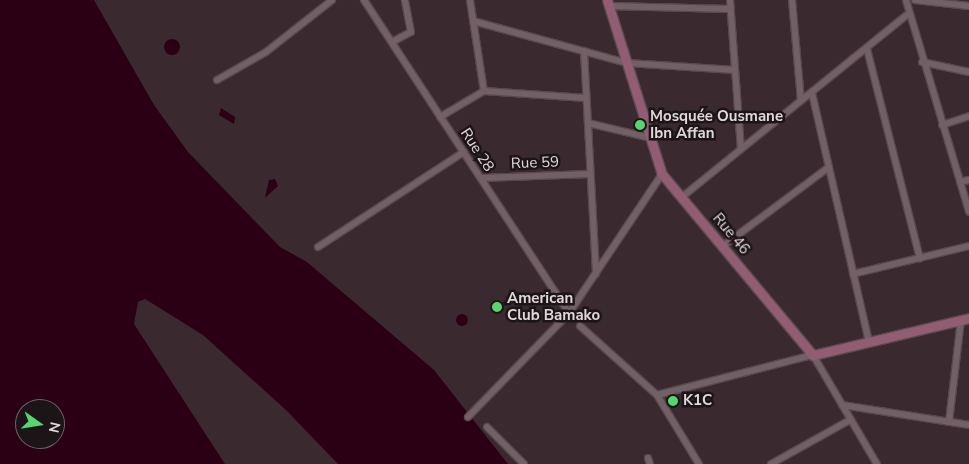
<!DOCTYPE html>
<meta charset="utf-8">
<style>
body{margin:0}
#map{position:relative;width:969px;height:464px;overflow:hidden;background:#3a2a2f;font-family:"Nunito Sans",sans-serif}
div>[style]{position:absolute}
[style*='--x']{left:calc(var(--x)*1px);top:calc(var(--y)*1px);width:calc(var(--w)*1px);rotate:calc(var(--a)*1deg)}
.water>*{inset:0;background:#2c0014}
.round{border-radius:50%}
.roads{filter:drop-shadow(1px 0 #57494d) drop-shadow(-1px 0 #57494d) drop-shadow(0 1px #57494d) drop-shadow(0 -1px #57494d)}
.street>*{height:6px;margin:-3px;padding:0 3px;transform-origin:3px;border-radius:3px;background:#735f66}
.secondary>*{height:9px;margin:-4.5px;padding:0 4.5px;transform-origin:4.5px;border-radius:4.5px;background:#925c72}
.dots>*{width:14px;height:14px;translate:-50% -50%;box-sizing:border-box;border:2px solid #1c1517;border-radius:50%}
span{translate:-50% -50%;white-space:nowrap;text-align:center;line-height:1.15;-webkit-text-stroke:5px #1c1517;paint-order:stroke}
.poi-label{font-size:15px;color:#e1d6d9;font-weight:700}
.left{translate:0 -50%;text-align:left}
.street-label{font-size:15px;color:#e1d6d9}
.north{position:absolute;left:15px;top:399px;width:50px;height:50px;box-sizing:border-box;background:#1c1517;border:1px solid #6b6265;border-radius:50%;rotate:103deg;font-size:14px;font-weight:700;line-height:20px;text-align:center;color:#e1d6d9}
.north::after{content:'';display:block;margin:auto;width:18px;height:22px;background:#59d56f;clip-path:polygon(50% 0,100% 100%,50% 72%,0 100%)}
</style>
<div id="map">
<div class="water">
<i style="clip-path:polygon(evenodd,0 0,94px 0,154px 105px,188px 152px,280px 247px,307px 262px,434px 370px,508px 464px,338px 464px,286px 410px,203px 335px,145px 299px,138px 302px,134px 324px,225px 464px,0 464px,0 0,25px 409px,55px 409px,55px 439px,25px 439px,25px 409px)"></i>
<i class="round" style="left:164px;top:39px;width:16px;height:16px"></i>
<i style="clip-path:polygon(221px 108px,235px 117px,234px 124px,219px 115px)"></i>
<i style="clip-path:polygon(275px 179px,278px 186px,265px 198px,269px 180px)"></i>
<i class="round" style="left:456px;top:314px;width:12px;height:12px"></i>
</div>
<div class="roads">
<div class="street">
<i style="--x:364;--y:0;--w:374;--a:56.8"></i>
<i style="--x:470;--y:0;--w:92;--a:81.3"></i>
<i style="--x:730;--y:0;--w:149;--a:85.8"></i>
<i style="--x:792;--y:0;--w:101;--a:84.9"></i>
<i style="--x:906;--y:0;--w:221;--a:73.4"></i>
<i style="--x:915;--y:0;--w:54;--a:6.3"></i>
<i style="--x:609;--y:6;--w:121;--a:1.4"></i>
<i style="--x:473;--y:21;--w:160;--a:15.3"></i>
<i style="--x:627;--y:63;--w:108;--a:3.7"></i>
<i style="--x:392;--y:42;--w:21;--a:-28"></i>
<i style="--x:411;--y:32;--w:33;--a:-101"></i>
<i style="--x:867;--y:49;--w:216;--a:75.8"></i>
<i style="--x:584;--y:51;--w:223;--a:86.9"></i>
<i style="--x:922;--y:62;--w:48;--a:12"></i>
<i style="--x:217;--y:80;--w:56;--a:-29.7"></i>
<i style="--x:266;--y:52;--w:84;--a:-38.2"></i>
<i style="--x:812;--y:93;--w:255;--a:77.1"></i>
<i style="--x:440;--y:117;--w:51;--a:-30.6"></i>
<i style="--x:484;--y:91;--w:102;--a:3.9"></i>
<i style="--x:588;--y:123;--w:65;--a:13.4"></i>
<i style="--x:942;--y:125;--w:28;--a:-18"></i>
<i style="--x:481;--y:178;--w:109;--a:-2.1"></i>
<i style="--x:960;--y:182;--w:9;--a:-13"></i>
<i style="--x:682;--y:197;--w:289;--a:-39"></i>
<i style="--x:723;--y:246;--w:132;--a:-36.7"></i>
<i style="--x:318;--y:247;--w:174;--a:-33.1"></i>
<i style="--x:853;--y:274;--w:119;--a:-13.6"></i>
<i style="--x:580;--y:326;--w:103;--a:41.9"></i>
<i style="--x:657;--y:395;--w:81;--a:58.7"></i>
<i style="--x:657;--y:395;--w:161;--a:-14.4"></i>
<i style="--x:813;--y:355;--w:126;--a:59.6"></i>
<i style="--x:842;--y:405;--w:129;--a:8.9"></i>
<i style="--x:468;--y:417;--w:145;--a:-45.8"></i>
<i style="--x:569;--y:313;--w:167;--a:-56.2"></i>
<i style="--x:949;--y:422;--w:103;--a:-83.3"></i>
<i style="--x:487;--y:427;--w:52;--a:45"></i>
<i style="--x:648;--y:458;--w:6;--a:72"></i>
<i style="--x:771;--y:464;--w:90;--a:-29.1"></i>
</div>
<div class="secondary">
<i style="--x:607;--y:0;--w:182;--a:72.5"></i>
<i style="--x:662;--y:174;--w:236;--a:50.2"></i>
<i style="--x:813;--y:355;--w:160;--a:-13.3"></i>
</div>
</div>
<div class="dots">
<i style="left:640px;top:125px;background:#59d56f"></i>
<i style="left:497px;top:307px;background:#59d56f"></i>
<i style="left:673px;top:401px;background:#59d56f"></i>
</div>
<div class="poi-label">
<span class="left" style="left:650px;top:125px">Mosquée Ousmane<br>Ibn Affan</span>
<span class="left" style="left:507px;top:307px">American<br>Club Bamako</span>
<span class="left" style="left:683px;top:401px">K1C</span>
</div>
<div class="street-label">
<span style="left:477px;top:150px;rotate:57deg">Rue 28</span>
<span style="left:535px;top:163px;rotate:-2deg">Rue 59</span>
<span style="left:731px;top:234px;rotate:50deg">Rue 46</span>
</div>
<div class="north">N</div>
</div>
